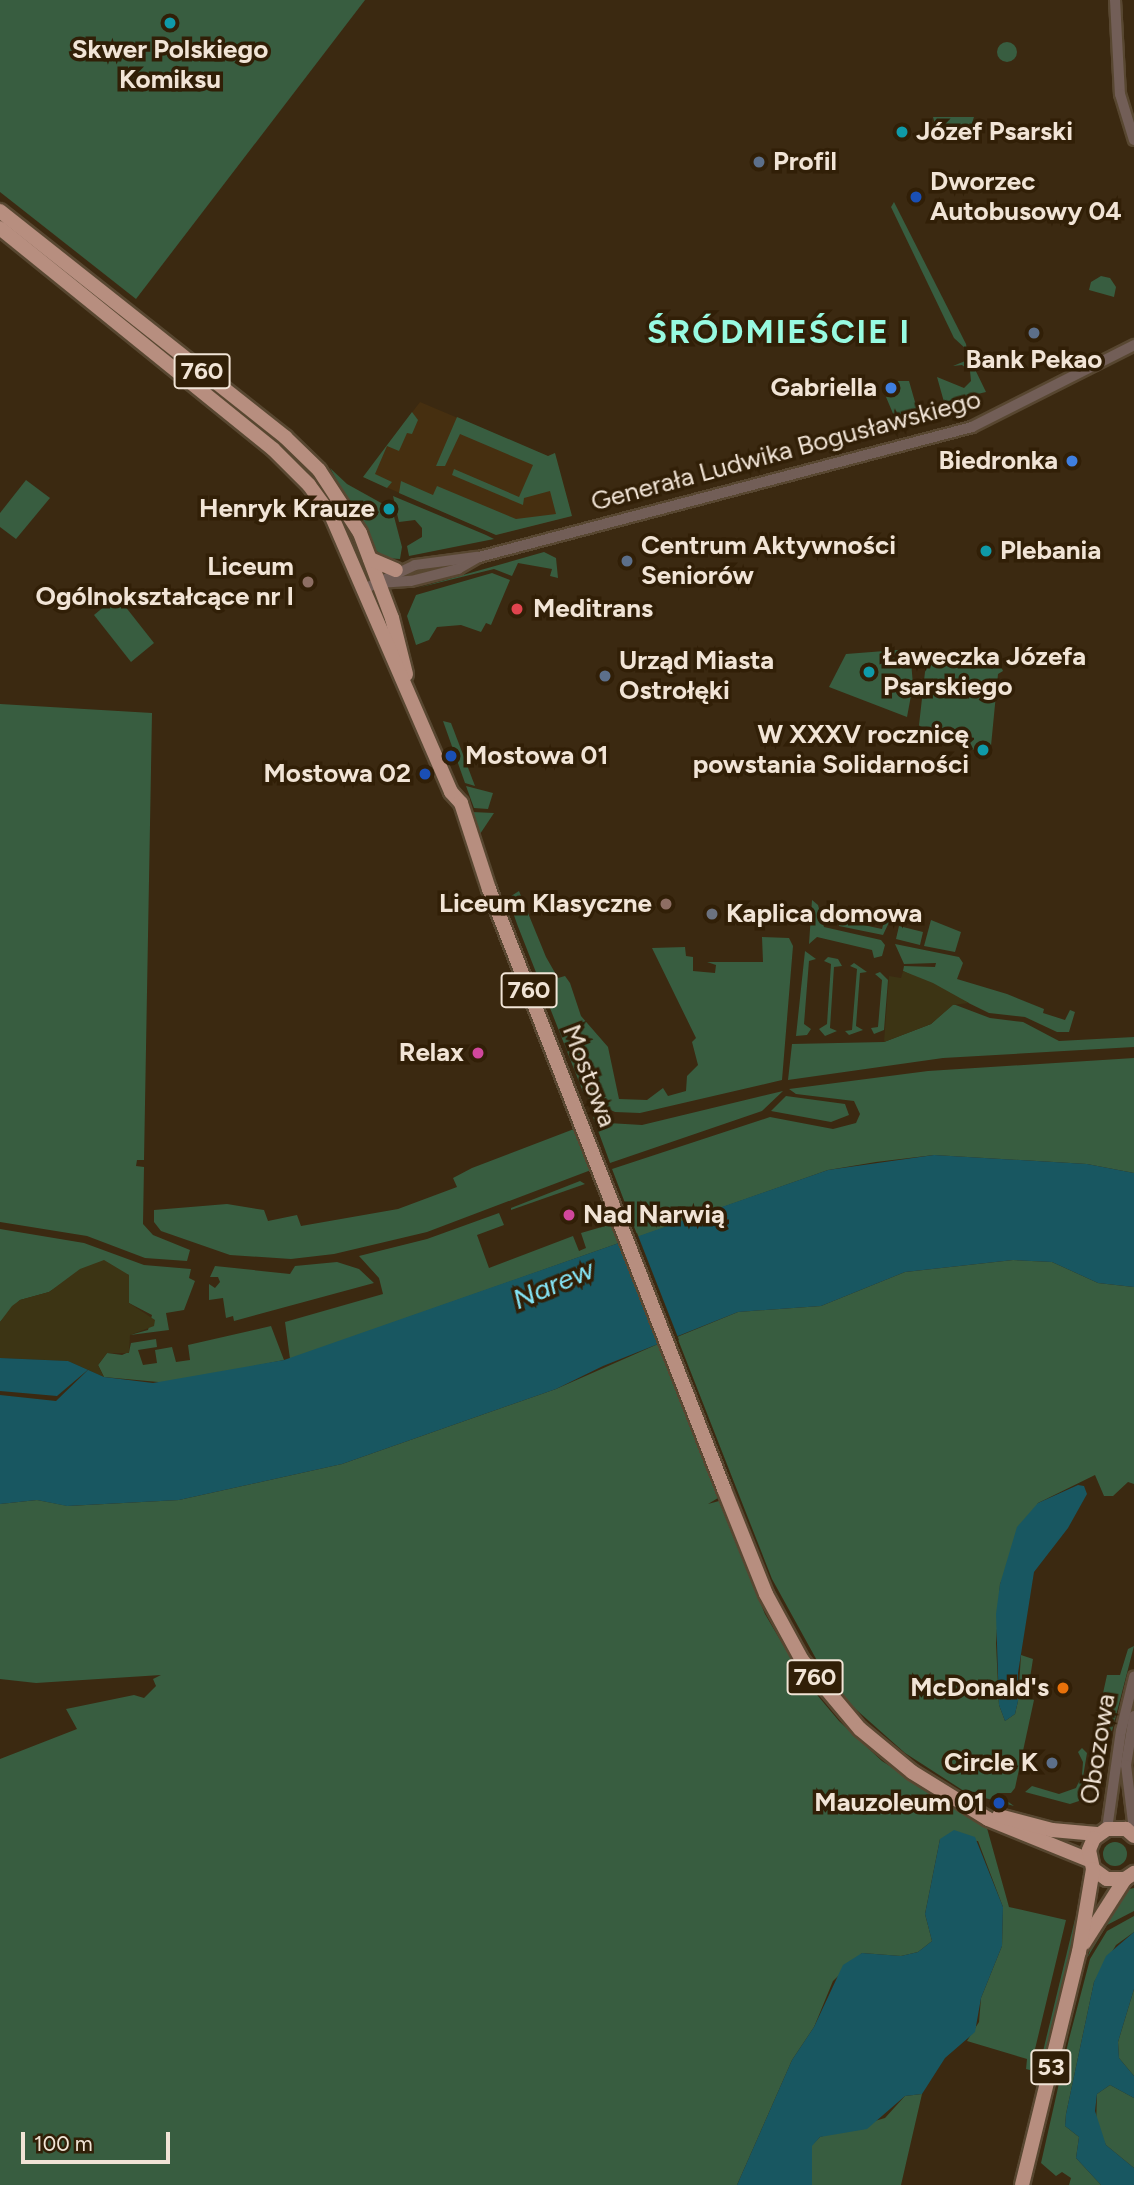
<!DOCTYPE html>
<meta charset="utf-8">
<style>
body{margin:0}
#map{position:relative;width:1134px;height:2185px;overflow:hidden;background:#3b2911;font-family:Figtree,sans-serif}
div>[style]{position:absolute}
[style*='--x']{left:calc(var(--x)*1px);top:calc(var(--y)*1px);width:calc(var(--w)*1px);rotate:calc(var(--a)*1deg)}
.built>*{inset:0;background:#462f10}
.green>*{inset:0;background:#385d40}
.round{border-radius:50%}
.sand>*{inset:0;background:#3c3414}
.water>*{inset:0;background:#185761}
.pier>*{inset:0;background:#3b2911}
.roads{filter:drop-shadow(2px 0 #584731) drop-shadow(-2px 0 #584731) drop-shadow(0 2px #584731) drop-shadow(0 -2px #584731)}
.tertiary>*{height:10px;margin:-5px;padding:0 5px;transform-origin:5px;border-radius:5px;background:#725e57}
.primary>*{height:14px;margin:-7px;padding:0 7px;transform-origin:7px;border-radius:7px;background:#b78e7f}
.dots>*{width:19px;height:19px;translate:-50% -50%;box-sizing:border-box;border:4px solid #311f07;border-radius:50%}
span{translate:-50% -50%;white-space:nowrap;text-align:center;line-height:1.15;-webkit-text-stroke:7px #311f07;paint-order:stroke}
.shield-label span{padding:2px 5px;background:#311f07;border:2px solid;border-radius:5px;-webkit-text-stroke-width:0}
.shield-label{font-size:24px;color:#f1e4d6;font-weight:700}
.poi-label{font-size:26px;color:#f1e4d6;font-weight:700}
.left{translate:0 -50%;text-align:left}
.right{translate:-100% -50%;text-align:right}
.street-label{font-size:26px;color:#f1e4d6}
.water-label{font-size:28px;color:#84e4f5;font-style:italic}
.district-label{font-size:33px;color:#97fae1;font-weight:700;letter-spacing:2px}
.scale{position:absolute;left:21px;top:2132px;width:149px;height:32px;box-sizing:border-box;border:4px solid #f1e4d6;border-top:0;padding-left:9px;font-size:21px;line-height:24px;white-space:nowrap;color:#f1e4d6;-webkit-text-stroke:5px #311f07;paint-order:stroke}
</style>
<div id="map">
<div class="built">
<i style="clip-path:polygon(420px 402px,548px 456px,555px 453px,572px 516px,496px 535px,363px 477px)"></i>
</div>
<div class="green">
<i style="clip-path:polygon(0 0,365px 0,136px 299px,0 192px)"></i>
<i class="round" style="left:997px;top:42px;width:20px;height:20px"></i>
<i style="clip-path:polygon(974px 117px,966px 141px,940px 142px,933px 117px)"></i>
<i style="clip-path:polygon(894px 202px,966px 344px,967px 350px,954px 338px,891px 207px)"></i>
<i style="clip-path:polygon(1101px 276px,1110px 278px,1116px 287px,1114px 297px,1089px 290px,1091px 282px)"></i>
<i style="clip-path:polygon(970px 359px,986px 392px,944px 402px,937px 377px,964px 388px,971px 381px,970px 371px,962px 365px,953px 366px)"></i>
<i style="clip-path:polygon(892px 381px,909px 381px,919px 416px,897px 423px,886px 397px,897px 393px)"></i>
<i style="clip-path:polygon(412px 412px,418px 420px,412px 434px,407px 433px,399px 451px,387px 446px,375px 474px,392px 482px,387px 488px,363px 477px)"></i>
<i style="clip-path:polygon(457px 417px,548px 456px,555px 453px,572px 516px,496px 535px,399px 493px,401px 481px,433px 495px,437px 486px,516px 519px,556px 514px,550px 491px,524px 498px,523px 505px,452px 475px,454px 469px,519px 497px,533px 465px,460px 434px,445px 466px,436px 466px)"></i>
<i style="clip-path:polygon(330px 468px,347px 484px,392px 509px,402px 547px,400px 559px,386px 558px,374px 549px)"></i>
<i style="clip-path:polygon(26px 480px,50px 498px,16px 539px,0 527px,0 513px)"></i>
<i style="clip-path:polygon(393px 496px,486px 535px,494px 539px,409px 556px,407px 546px,422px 537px,422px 528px,415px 520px,399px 522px)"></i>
<i style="clip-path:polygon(544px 552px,556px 558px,558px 578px,550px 576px,552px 569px,518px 563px,512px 576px,494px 569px,417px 588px)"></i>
<i style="clip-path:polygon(492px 573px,510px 580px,491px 625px,486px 623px,481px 632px,461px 625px,437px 627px,429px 640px,416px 645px,407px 616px,416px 595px)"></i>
<i style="clip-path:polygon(117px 596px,154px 643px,131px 662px,94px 615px)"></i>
<i style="clip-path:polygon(910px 649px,913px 685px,907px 717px,829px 687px,846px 654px)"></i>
<i style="clip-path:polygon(998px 660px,1003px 671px,998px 674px,990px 756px,922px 730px,919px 725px,926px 663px)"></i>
<i style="clip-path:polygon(0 704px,152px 713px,144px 1160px,137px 1160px,136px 1166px,144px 1167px,143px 1224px,153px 1235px,190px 1250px,187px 1261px,145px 1258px,87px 1236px,0 1222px)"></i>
<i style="clip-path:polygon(443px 721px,451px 723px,475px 786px,465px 783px)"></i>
<i style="clip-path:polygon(466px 786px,493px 793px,488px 809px,474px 808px)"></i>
<i style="clip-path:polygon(469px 813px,472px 812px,494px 813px,480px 834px)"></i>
<i style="clip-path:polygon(519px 891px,546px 957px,558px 978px,565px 976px,570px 983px,581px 1016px,608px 1047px,619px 1099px,647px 1100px,663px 1088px,668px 1096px,686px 1091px,687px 1076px,698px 1065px,692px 1042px,696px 1038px,652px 948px,685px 947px,686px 956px,693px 957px,693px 971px,715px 973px,716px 965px,707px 962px,763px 962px,762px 937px,789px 938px,793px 946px,782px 1080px,640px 1113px,615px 1112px,591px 1101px,583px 1092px,517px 924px,508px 898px)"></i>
<i style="clip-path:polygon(812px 900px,818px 905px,824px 927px,881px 940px,885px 945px,882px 956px,874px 958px,872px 950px,817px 937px,809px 944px)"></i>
<i style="clip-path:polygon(886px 914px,892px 916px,883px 935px,839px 926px,840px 920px,882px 929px)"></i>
<i style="clip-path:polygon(931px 920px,961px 932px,955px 952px,924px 946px)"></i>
<i style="clip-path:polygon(899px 926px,923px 932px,920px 945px,896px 939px)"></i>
<i style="clip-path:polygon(895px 944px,959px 957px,963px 963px,957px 979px,1007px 994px,1044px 1009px,1043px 1013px,1065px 1020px,1070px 1010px,1075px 1012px,1069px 1032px,1057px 1032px,1025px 1017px,989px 1013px,903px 971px,904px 966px,935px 967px,936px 963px,904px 964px)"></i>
<i style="clip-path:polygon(805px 951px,816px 959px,809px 961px,804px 1024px,811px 1029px,807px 1035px,796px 1036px)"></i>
<i style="clip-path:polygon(828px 957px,838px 959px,842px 966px,834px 967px,830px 1028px,837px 1031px,825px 1036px,819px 1029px,827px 1024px,831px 964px,824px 961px)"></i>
<i style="clip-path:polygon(854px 963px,867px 972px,860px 973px,856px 1026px,863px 1030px,849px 1035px,845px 1031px,852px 1030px,857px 969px,850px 966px)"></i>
<i style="clip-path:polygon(880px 972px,888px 980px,884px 1030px,874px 1034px,871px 1028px,878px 1027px,882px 980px,875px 974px)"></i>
<i style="clip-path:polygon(953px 1004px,990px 1018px,1023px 1022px,1059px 1041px,1134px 1037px,1134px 1047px,943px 1058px,788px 1080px,792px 1044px,884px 1042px,931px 1024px)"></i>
<i style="clip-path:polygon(1134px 1058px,1134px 1173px,1087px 1164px,934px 1155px,876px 1162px,828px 1170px,638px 1237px,612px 1169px,770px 1117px,833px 1129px,856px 1123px,860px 1114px,854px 1101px,796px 1094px,789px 1089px,928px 1071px)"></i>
<i style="clip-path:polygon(783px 1091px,762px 1111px,610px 1163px,593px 1117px,608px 1123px,642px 1125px)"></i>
<i style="clip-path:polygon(786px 1096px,845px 1104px,849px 1115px,831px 1122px,771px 1111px)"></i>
<i style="clip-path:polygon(574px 1129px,591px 1170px,427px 1232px,334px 1254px,291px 1259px,230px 1255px,161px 1231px,154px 1222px,154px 1210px,227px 1204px,264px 1210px,268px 1221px,297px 1215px,301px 1226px,398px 1209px,457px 1187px,453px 1178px,472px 1168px)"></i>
<i style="clip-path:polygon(580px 1181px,585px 1184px,511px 1210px,511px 1208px)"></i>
<i style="clip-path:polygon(499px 1213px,504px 1225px,477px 1235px,489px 1268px,573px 1236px,579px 1251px,586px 1248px,581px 1233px,612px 1224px,619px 1243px,290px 1359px,285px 1322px,383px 1294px,379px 1278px,359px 1256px,427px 1239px)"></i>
<i style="clip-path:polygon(0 1229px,84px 1243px,144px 1265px,191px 1269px,189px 1278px,195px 1281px,184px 1310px,166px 1313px,169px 1330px,130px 1335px,148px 1330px,152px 1315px,129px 1303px,129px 1275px,91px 1266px,49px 1292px,20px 1300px,0 1322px)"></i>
<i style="clip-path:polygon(1013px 1260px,1052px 1262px,1098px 1283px,1134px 1287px,1134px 1484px,1128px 1482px,1113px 1496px,1104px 1496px,1095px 1475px,1038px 1503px,1000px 1584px,996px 1643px,999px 1705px,1005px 1721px,1015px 1714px,1018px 1701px,1021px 1655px,1033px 1659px,1027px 1697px,1034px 1700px,1015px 1788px,1011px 1793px,996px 1793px,1014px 1806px,967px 1793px,905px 1753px,851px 1705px,820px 1666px,772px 1579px,677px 1337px,738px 1312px,821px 1306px,905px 1272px)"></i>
<i style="clip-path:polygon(337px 1262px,359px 1269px,374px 1283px,234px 1321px,233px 1316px,226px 1318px,223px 1298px,209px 1300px,209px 1284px,215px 1288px,220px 1282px,218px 1277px,210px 1277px,215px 1266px,290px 1274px,295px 1266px)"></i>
<i style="clip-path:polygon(271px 1326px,284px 1360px,169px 1383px,104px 1377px,98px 1365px,107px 1353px,122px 1355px,129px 1352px,131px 1343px,156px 1339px,157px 1347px,138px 1350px,143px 1365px,157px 1363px,155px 1350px,172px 1347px,176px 1362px,190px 1360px,188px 1345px)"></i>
<i style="clip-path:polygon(658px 1344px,718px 1498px,708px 1504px,719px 1501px,765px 1614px,802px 1677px,839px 1721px,882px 1761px,987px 1828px,1009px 1907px,1066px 1920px,1030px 2070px,1026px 2069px,1027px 2059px,967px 2041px,979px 2022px,981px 1998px,1002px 1946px,1003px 1907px,978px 1841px,940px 1839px,925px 1914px,932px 1941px,918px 1952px,901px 1956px,862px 1953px,833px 1981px,814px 2027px,792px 2060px,737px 2185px,0 2185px,0 1759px,77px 1729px,66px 1709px,134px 1695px,144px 1698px,156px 1686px,153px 1679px,161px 1675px,36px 1683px,0 1679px,0 1504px,37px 1500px,68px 1506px,179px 1500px,342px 1464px,556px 1389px)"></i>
<i style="clip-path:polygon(1134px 1646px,1112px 1731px,1094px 1734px,1107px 1675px,1120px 1675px,1128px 1649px)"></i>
<i style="clip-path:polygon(1082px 1748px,1087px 1753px,1079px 1801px,1070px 1804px,1025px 1792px,1032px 1786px,1059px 1794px,1076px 1788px,1082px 1775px,1083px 1762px,1078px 1752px)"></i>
<i class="round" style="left:1103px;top:1842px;width:24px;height:24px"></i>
<i style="clip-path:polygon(1134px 1888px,1134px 1911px,1107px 1925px,1087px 1958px,1096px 1935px,1125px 1890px)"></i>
<i style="clip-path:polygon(1134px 1916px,1134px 1932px,1116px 1945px,1094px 1982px,1066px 2114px,1065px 2126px,1079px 2137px,1076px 2158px,1101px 2185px,1069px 2185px,1071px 2178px,1062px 2172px,1056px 2176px,1041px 2163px,1069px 2039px,1090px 1959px,1107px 1931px)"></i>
<i style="clip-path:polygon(1078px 1917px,1042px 2070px,1038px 2072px,1075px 1919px)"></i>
<i style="clip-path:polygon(1134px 1989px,1134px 2076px,1119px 2058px,1118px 2042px)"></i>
<i style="clip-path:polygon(1110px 2085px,1134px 2098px,1134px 2168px,1106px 2145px,1096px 2126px,1097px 2094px)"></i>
<i style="clip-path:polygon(922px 2094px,901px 2185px,812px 2185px,812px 2145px,820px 2137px,885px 2118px,905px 2096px)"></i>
</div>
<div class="sand">
<i style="clip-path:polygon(903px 971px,933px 983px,969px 1003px,953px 1005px,931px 1024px,884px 1042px,889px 976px,901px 978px)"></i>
<i style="clip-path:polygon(104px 1260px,129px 1275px,129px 1303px,155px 1320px,154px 1326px,130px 1335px,129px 1353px,107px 1353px,98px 1365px,104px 1377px,68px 1361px,0 1358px,0 1322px,12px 1306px,20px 1300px,49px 1292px,80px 1269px)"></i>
</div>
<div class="water">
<i style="clip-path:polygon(934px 1155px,1087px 1164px,1134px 1173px,1134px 1287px,1098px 1283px,1052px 1262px,1013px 1260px,905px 1272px,821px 1306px,738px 1312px,603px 1366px,556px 1389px,342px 1464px,179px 1500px,67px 1506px,37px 1500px,0 1504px,0 1358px,68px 1361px,104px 1377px,153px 1383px,284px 1360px,828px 1170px)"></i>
<i style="clip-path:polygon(1078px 1485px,1084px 1486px,1087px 1494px,1068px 1528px,1034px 1572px,1018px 1673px,1018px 1701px,1015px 1714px,1005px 1721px,999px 1705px,996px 1614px,1000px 1584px,1017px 1527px,1038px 1503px)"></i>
<i style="clip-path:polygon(954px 1830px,975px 1837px,1003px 1907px,1002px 1946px,981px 1998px,975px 2032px,945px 2058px,922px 2094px,905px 2096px,867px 2129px,820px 2137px,812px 2146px,812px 2185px,737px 2185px,792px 2060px,814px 2027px,843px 1965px,862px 1953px,901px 1956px,918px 1952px,932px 1941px,925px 1914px,940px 1839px)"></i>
<i style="clip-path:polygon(1134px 1932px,1134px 1989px,1118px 2042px,1119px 2058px,1134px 2076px,1134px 2098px,1110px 2085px,1097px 2094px,1095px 2111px,1106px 2145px,1134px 2168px,1134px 2185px,1101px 2185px,1076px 2158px,1079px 2137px,1065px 2126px,1066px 2114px,1094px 1982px,1106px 1956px)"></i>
</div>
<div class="pier">
<i style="clip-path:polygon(637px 1233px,679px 1340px,659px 1347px,618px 1240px)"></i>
<i style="clip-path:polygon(90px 1368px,56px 1401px,0 1395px,0 1391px,57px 1396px)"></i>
</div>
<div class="roads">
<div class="tertiary">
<i style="--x:1115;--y:0;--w:94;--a:87"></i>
<i style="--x:1120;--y:94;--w:48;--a:73.1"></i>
<i style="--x:379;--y:583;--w:32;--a:-4"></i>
<i style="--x:411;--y:581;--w:49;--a:-14.3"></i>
<i style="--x:458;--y:569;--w:24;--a:-30"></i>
<i style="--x:479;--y:557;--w:510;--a:-14.77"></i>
<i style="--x:972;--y:427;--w:182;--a:-26.8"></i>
<i style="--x:364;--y:589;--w:56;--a:-25.2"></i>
<i style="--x:415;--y:565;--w:62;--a:-7.5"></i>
<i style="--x:1134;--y:1716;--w:50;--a:99.3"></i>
<i style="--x:1126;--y:1765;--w:65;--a:83"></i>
<i style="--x:1107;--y:1829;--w:99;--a:-81.9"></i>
<i style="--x:1121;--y:1731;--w:56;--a:-76.5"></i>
</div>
<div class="primary">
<i style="--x:0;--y:211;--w:364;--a:38.4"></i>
<i style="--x:285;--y:437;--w:47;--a:44.1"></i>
<i style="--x:319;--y:470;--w:75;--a:56.9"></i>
<i style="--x:360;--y:533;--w:91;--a:69.4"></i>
<i style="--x:392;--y:618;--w:58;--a:76"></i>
<i style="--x:0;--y:228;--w:351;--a:39"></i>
<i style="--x:273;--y:449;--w:51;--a:45"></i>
<i style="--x:309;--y:485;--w:39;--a:54"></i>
<i style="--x:332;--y:517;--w:300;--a:66.6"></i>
<i style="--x:451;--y:792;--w:15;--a:48"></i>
<i style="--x:461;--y:803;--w:90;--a:72"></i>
<i style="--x:489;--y:889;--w:644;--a:68.61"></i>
<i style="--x:724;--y:1489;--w:113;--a:68.2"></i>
<i style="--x:766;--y:1594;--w:75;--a:61.4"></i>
<i style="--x:802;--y:1660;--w:90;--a:50"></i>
<i style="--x:860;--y:1729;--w:67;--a:39.6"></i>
<i style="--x:912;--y:1772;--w:89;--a:31.7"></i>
<i style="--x:988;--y:1819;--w:109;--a:22.1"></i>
<i style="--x:370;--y:559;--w:28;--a:23"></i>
<i style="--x:999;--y:1816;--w:55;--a:14.8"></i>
<i style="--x:1052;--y:1830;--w:45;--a:5.1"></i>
<i style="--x:1134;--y:1836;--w:11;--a:-139"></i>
<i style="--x:1126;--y:1829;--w:19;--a:180"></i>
<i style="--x:1107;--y:1829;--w:16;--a:145"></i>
<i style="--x:1094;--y:1838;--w:13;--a:113"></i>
<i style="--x:1089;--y:1850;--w:19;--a:78"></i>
<i style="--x:1093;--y:1869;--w:17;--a:36"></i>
<i style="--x:1107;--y:1879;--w:18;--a:0"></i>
<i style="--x:1125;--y:1879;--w:11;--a:-34"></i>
<i style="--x:1084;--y:1943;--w:76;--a:-57.4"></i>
<i style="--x:1022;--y:2185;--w:240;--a:-76.3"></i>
<i style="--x:1079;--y:1952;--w:84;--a:-80.4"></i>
</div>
</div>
<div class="dots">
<i style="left:170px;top:23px;background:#0f9aa8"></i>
<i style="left:902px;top:132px;background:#0f9aa8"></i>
<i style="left:759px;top:162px;background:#5c6f8a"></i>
<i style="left:916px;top:197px;background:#1a4fb4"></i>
<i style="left:1034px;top:333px;background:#5c6f8a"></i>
<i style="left:891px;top:388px;background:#3f7fe0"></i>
<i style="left:1072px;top:461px;background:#3f7fe0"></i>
<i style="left:389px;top:509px;background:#0f9aa8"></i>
<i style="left:986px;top:551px;background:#0f9aa8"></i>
<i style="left:627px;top:561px;background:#5c6f8a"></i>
<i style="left:308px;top:582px;background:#8d6e63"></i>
<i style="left:517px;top:609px;background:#e0444e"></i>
<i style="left:869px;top:672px;background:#0f9aa8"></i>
<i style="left:605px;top:676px;background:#5c6f8a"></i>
<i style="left:983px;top:750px;background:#0f9aa8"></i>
<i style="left:451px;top:756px;background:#1a4fb4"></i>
<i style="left:425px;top:774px;background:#1a4fb4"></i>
<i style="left:666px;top:904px;background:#8d6e63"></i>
<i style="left:712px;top:914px;background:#6b7280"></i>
<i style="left:478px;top:1053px;background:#d1479c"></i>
<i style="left:569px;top:1215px;background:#d1479c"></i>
<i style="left:1063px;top:1688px;background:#e8710a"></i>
<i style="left:1052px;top:1763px;background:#5c6f8a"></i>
<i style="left:999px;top:1803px;background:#1a4fb4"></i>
</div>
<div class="shield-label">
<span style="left:202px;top:371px">760</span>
<span style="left:529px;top:990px">760</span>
<span style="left:815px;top:1677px">760</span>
<span style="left:1051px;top:2067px">53</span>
</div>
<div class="poi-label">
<span style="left:170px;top:65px">Skwer Polskiego<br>Komiksu</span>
<span class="left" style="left:916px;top:132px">Józef Psarski</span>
<span class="left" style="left:773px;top:162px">Profil</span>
<span class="left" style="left:930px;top:197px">Dworzec<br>Autobusowy 04</span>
<span style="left:1034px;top:360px">Bank Pekao</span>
<span class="right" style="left:877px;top:388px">Gabriella</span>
<span class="right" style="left:1058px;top:461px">Biedronka</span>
<span class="right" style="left:375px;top:509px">Henryk Krauze</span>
<span class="left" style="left:641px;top:561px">Centrum Aktywności<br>Seniorów</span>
<span class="left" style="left:1000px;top:551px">Plebania</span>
<span class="right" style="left:294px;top:582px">Liceum<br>Ogólnokształcące nr I</span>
<span class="left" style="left:533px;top:609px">Meditrans</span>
<span class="left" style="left:883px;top:672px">Ławeczka Józefa<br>Psarskiego</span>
<span class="left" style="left:619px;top:676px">Urząd Miasta<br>Ostrołęki</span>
<span class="right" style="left:969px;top:750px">W XXXV rocznicę<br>powstania Solidarności</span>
<span class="left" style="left:465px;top:756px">Mostowa 01</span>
<span class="right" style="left:411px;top:774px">Mostowa 02</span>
<span class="right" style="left:652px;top:904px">Liceum Klasyczne</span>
<span class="left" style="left:726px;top:914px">Kaplica domowa</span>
<span class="right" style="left:464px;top:1053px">Relax</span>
<span class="left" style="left:583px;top:1215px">Nad Narwią</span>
<span class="right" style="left:1049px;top:1688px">McDonald's</span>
<span class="right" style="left:1038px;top:1763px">Circle K</span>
<span class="right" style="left:985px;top:1803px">Mauzoleum 01</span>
</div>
<div class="street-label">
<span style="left:786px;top:451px;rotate:-15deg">Generała Ludwika Bogusławskiego</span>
<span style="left:589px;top:1076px;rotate:69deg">Mostowa</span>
<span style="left:1098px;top:1749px;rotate:-81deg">Obozowa</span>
</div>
<div class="water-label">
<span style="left:553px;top:1284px;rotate:-23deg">Narew</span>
</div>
<div class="district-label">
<span style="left:779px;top:332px">ŚRÓDMIEŚCIE I</span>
</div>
<div class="scale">100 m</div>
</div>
